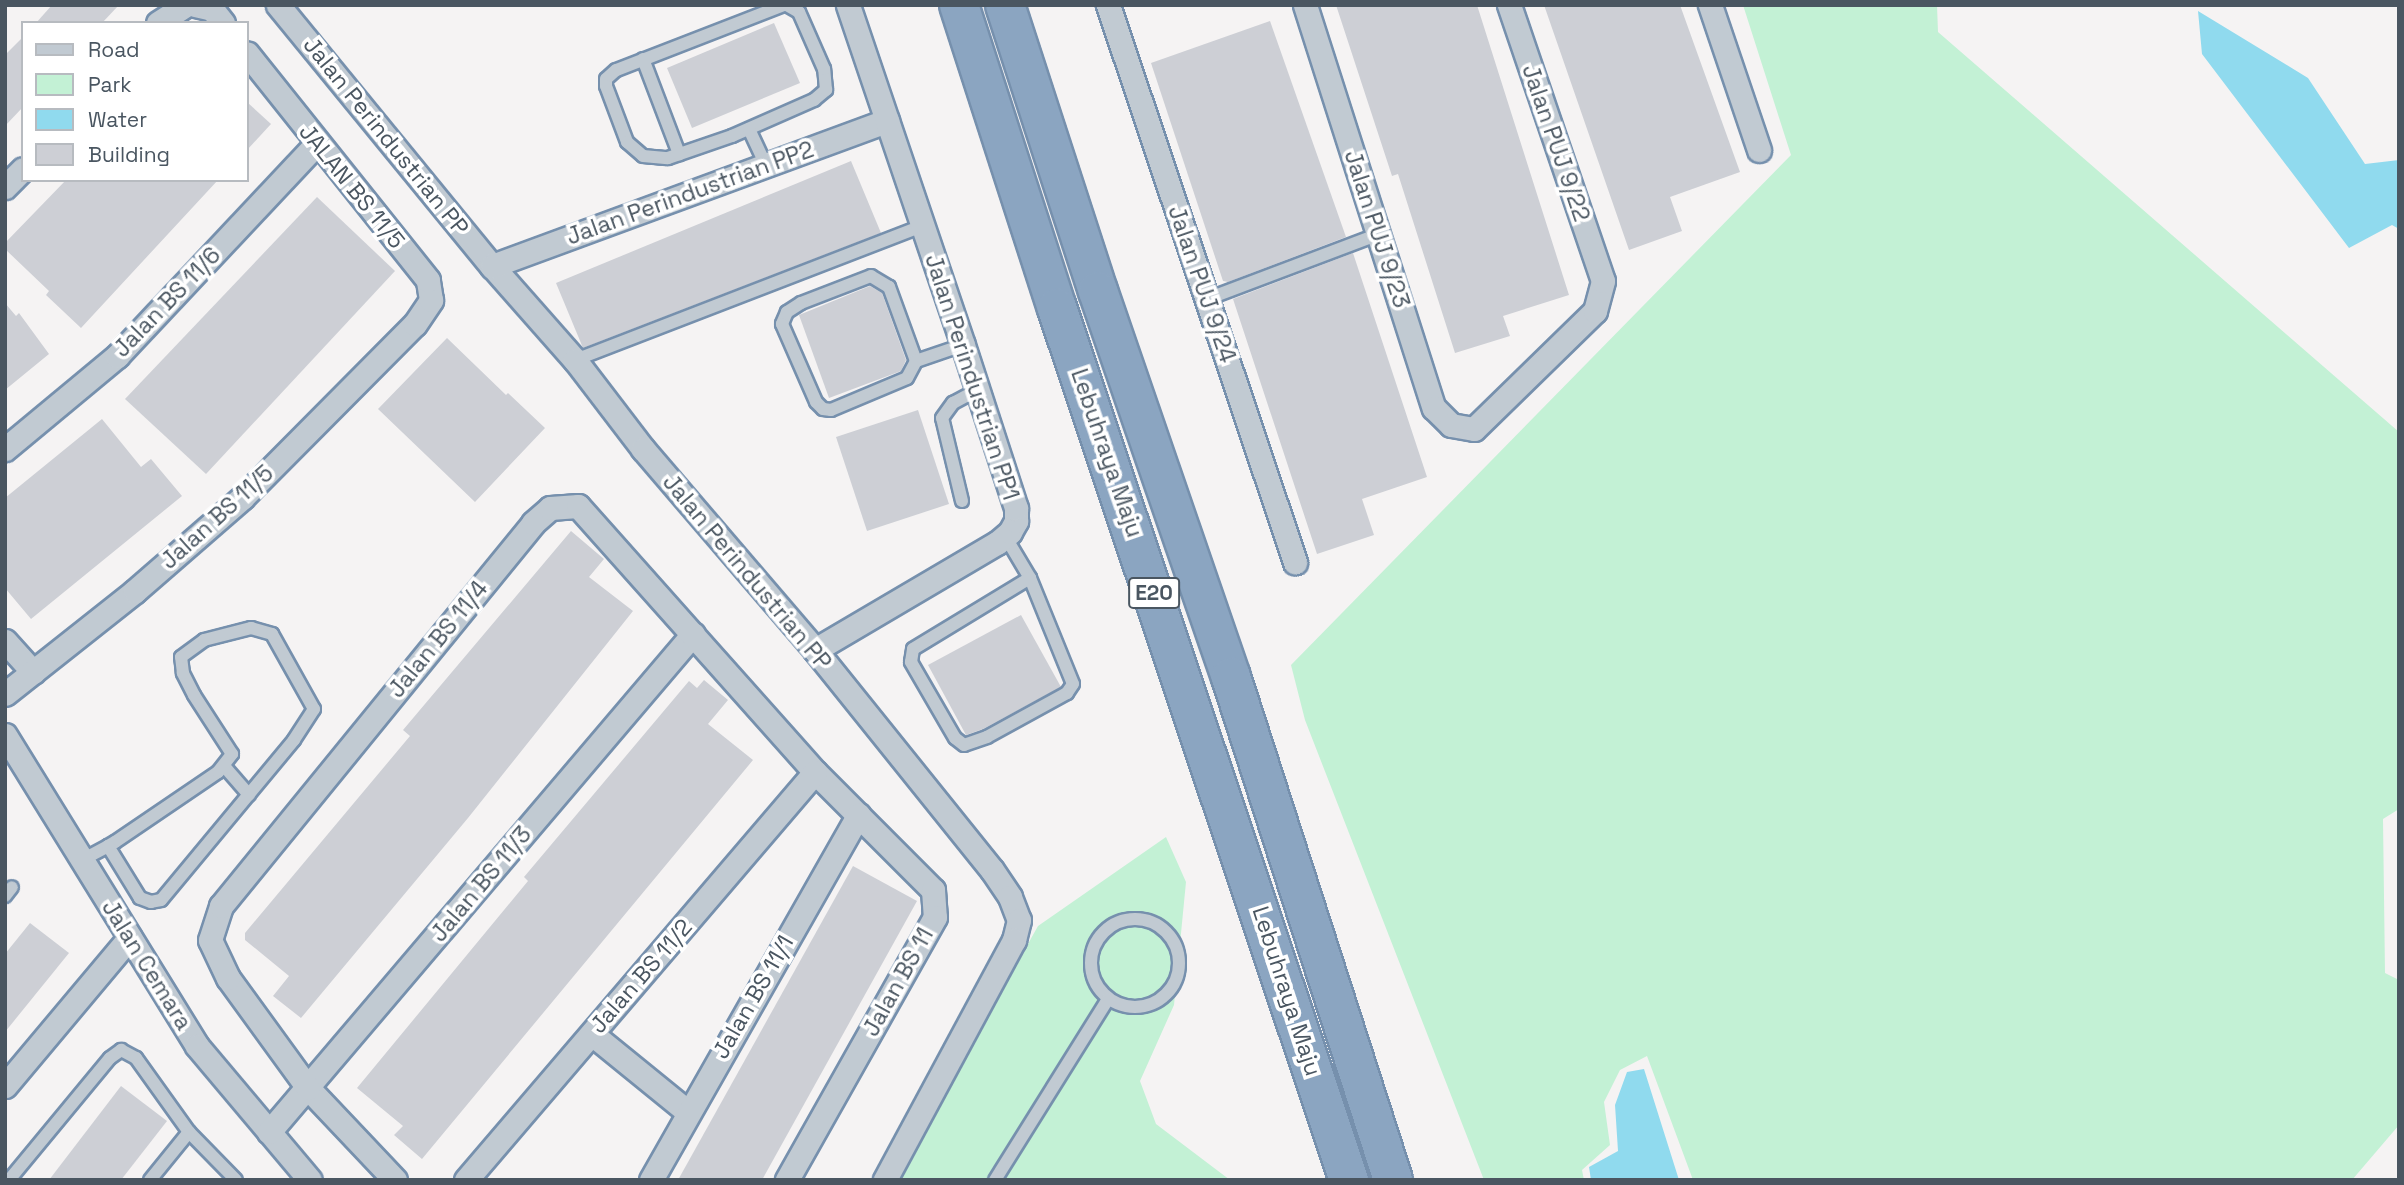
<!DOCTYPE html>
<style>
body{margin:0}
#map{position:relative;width:2404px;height:1185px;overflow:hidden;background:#f5f3f3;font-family:"Space Grotesk",sans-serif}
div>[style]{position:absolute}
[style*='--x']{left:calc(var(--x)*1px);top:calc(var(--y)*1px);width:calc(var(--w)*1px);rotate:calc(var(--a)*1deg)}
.green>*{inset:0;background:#c3f1d5}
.water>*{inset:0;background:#90daee}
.building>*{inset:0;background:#cdcfd5}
.roads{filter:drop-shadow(2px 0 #7690ad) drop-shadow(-2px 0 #7690ad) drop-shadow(0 2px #7690ad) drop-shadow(0 -2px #7690ad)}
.lane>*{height:12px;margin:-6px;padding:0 6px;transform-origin:6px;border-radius:6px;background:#c1cad2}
.lane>.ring{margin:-6px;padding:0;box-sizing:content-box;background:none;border:12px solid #c1cad2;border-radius:50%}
.street>*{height:23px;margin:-11.5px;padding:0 11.5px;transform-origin:11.5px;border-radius:11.5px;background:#c1cad2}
.highway>*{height:38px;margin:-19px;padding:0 19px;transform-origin:19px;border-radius:19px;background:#8ba5c1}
span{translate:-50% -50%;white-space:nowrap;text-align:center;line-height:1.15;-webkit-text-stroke:7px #fff;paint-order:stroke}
.shield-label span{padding:2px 5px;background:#fff;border:2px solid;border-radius:5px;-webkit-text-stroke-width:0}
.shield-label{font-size:21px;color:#4a5661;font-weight:700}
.street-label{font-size:23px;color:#4a5661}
.frame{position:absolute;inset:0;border:7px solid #4a5661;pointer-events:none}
.legend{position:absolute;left:21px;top:21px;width:228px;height:161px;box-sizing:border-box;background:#fff;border:2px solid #b7bbc0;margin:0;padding:9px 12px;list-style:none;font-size:21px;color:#4a5661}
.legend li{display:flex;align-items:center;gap:14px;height:35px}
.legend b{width:35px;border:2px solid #b7bbc0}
</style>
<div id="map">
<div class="green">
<i style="clip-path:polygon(1743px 5px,1937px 5px,1938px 32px,2399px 432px,2399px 809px,2383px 819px,2385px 973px,2399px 980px,2399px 1125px,2352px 1180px,1693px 1180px,1647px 1056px,1620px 1070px,1604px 1102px,1610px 1145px,1582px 1170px,1584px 1180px,1484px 1180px,1305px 720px,1291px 665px,1791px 155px)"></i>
<i style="clip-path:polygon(1166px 837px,1186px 882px,1174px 1005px,1140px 1081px,1156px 1124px,1230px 1180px,896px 1180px,1038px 926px)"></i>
</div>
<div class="water">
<i style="clip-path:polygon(2198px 11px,2308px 78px,2365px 164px,2399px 160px,2399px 229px,2392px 225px,2349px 248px,2202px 54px)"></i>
<i style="clip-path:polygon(1644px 1069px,1679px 1180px,1591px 1180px,1589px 1167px,1618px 1151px,1615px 1105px,1627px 1072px)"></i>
</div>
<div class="building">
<i style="clip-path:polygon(52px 5px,119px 5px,102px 23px,36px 23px)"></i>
<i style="clip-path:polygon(1336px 5px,1477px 5px,1569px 295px,1503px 316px,1510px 336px,1455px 353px,1398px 174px,1392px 176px)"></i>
<i style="clip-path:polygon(1544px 5px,1680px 5px,1740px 172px,1670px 197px,1682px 231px,1629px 250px)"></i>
<i style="clip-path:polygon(1270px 21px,1346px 237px,1228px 282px,1223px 281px,1151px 63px)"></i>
<i style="clip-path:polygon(774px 23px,800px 83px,692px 128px,667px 68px)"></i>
<i style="clip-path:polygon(23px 37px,23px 107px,5px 126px,5px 55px)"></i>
<i style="clip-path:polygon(247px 102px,271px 124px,247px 150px)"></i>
<i style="clip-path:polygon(851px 161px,881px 233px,583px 348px,556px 283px)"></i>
<i style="clip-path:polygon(66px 180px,218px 180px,81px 328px,46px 295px,49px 291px,5px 249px,5px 243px)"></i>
<i style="clip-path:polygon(317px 197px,395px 271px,206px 474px,125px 399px)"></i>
<i style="clip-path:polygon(1353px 253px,1427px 477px,1362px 499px,1374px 535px,1317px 554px,1233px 299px)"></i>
<i style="clip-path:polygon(870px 286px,882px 293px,906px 360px,901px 371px,829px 398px,799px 315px)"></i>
<i style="clip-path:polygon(5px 303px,16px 316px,19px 313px,49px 354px,5px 390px)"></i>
<i style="clip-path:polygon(447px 338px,506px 395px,508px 393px,545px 428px,475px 502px,378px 409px)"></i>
<i style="clip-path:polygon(918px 410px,949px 504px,867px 531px,836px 437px)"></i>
<i style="clip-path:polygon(102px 419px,141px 467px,151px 459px,182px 496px,31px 619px,5px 588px,5px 498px)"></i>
<i style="clip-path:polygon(571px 531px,604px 559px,589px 577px,633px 611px,468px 818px,301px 1018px,273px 996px,289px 976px,245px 940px,245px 933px,410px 736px,403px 730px)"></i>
<i style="clip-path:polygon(1021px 615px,1061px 687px,983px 729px,966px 735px,928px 665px)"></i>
<i style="clip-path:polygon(704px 680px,728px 700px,708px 724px,753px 760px,422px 1159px,394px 1135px,403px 1126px,357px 1088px,528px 881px,524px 877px,689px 681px,697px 688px)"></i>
<i style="clip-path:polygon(853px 866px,917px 901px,762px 1180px,678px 1180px)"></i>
<i style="clip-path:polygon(30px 923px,69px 953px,5px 1032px,5px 954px)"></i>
<i style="clip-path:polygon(121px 1086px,167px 1121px,121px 1180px,49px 1180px)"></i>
</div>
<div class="roads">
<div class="lane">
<i style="--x:784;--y:5;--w:180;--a:158.8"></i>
<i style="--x:616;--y:70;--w:13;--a:138"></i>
<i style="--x:606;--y:79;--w:7;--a:90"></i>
<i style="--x:606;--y:86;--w:60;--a:69.4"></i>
<i style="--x:627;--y:142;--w:21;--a:41"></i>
<i style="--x:643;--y:156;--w:25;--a:5"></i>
<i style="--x:668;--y:158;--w:68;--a:-19"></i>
<i style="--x:732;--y:136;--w:90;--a:-23.7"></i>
<i style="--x:814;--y:100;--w:16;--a:-40"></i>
<i style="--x:826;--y:90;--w:21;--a:-95"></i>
<i style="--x:824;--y:69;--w:62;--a:-113.7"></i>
<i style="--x:799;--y:12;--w:14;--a:-150"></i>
<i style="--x:643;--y:59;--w:102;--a:69.2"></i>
<i style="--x:749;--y:129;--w:40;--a:65"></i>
<i style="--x:1207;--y:299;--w:184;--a:-20.7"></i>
<i style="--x:575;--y:360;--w:373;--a:-21.1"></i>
<i style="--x:916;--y:361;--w:79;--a:-110"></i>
<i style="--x:889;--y:287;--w:21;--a:-149"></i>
<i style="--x:871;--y:276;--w:75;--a:158.9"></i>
<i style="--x:801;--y:303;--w:17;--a:147"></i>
<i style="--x:787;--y:312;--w:13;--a:113"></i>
<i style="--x:782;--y:324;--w:85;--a:66.4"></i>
<i style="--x:816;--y:402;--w:10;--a:45"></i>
<i style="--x:823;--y:409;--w:8;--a:7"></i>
<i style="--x:831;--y:410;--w:82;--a:-22.8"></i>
<i style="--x:907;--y:378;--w:19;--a:-62"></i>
<i style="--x:916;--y:361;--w:50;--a:-18.8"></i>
<i style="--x:962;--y:501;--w:85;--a:-103.5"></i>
<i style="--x:942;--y:418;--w:19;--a:-54"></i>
<i style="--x:953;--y:403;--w:27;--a:-28"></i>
<i style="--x:1005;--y:536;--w:49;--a:59.2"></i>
<i style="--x:1030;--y:578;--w:114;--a:67.9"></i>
<i style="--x:1073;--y:684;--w:11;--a:124"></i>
<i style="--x:1067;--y:693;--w:91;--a:151.2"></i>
<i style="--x:987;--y:737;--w:24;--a:161"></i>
<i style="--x:964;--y:745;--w:11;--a:-142"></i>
<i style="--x:955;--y:738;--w:88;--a:-120.1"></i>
<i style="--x:911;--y:662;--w:13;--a:-81"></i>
<i style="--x:913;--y:649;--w:137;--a:-31.3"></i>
<i style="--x:224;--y:766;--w:38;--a:49"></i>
<i style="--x:82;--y:860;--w:30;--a:-28"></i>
<i style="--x:108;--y:846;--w:8;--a:-30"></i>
<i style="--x:115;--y:842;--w:125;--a:-34.2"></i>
<i style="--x:218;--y:772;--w:23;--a:-52"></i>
<i style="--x:232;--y:754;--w:70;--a:-122.8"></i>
<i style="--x:194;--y:695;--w:25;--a:-117"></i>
<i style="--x:183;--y:673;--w:16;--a:-97"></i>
<i style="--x:181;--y:657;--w:29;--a:-36"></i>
<i style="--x:204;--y:640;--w:49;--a:-14.3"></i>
<i style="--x:251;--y:628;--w:22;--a:16"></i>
<i style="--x:272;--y:634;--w:86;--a:60.8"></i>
<i style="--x:314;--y:709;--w:37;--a:123"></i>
<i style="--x:294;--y:740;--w:208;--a:129.7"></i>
<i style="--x:161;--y:900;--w:10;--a:169"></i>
<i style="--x:151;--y:902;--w:12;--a:-160"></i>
<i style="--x:140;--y:898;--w:61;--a:-121.6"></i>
<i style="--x:5;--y:896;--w:11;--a:-52"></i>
<i class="ring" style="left:1091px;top:919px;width:76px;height:76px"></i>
<i style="--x:9;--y:1180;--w:158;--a:-50.4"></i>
<i style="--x:110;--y:1058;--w:14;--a:-36"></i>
<i style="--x:121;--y:1050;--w:17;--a:28"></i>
<i style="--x:136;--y:1058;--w:91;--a:54.4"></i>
<i style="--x:189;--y:1132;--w:67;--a:45.6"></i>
<i style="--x:150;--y:1180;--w:62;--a:-50.9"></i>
<i style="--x:995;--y:1180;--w:213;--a:-58"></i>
</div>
<div class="street">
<i style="--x:195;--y:5;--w:17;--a:13"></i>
<i style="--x:212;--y:9;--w:18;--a:52"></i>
<i style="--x:278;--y:5;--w:338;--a:50.7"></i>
<i style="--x:492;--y:266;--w:125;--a:48.6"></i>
<i style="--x:575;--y:360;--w:112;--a:52.6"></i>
<i style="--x:643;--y:449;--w:265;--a:49.4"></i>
<i style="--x:815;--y:650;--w:282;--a:51.2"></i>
<i style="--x:992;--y:870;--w:32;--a:56"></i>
<i style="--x:1010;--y:897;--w:25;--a:69"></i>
<i style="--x:1019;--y:920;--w:21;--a:104"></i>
<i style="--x:1014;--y:940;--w:272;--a:118.3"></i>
<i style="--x:1108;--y:5;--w:588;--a:71.44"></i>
<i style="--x:1305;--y:5;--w:423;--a:72.3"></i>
<i style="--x:1434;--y:408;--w:24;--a:45"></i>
<i style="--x:1451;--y:425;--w:23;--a:10"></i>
<i style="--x:1474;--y:429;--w:169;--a:-44.3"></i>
<i style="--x:1595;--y:311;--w:31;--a:-75"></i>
<i style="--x:1603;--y:281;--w:292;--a:-108.8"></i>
<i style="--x:1710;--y:5;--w:153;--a:71.3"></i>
<i style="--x:158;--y:23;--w:33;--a:-33"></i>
<i style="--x:5;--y:187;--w:25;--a:-45"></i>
<i style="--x:492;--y:266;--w:421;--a:-20.2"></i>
<i style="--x:5;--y:449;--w:146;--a:-39.7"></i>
<i style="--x:117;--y:356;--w:292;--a:-46.8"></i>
<i style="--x:5;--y:641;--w:42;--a:47.9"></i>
<i style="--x:815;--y:650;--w:211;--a:-30.5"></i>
<i style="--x:997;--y:543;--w:17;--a:-40"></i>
<i style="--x:1010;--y:532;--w:13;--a:-61"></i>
<i style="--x:1016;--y:521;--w:13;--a:-90"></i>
<i style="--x:1016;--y:508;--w:171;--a:-108"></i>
<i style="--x:963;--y:345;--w:359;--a:-108.7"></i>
<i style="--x:5;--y:694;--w:166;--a:-38.4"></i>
<i style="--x:135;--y:591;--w:142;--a:-41"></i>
<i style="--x:242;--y:498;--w:245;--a:-45.2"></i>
<i style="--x:415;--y:324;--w:29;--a:-56"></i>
<i style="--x:431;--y:300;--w:20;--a:-99"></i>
<i style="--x:428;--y:280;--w:290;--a:-128.6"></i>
<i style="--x:5;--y:735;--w:365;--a:58.3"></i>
<i style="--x:197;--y:1046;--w:175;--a:49.9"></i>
<i style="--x:592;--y:1034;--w:124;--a:39.1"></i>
<i style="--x:5;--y:1086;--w:194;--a:-50"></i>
<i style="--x:269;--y:1132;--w:654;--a:-49.59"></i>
<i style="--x:395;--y:1180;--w:127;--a:-133.4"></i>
<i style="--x:308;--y:1088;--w:136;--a:-126"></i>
<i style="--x:228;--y:978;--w:42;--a:-115.3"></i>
<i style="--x:210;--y:940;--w:36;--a:-72"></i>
<i style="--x:221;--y:906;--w:494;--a:-50.8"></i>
<i style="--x:533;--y:523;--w:23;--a:-41"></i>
<i style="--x:550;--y:508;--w:28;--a:-4"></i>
<i style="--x:578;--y:506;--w:356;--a:48.3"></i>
<i style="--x:815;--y:772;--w:167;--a:45"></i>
<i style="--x:933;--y:890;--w:27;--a:86"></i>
<i style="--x:935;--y:917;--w:302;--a:119.4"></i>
<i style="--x:466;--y:1180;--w:537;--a:-49.46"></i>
<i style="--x:651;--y:1180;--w:420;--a:-60.4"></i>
</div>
<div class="highway">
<i style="--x:959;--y:5;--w:318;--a:72.1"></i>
<i style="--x:1057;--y:308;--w:920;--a:71.49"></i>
<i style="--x:1005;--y:5;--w:301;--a:72"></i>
<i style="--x:1098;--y:291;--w:408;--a:71"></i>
<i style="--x:1231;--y:677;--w:528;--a:72.15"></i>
</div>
</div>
<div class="shield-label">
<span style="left:1154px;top:593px">E20</span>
</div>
<div class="street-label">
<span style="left:386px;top:136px;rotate:51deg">Jalan Perindustrian PP</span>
<span style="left:1556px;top:143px;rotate:71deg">Jalan PUJ 9/22</span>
<span style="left:352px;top:186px;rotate:51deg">JALAN BS 11/5</span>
<span style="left:690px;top:193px;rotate:-20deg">Jalan Perindustrian PP2</span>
<span style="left:1377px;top:229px;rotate:72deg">Jalan PUJ 9/23</span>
<span style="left:1202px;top:284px;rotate:71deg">Jalan PUJ 9/24</span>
<span style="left:167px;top:302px;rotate:-46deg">Jalan BS 11/6</span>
<span style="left:972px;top:377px;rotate:72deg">Jalan Perindustrian PP1</span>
<span style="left:1107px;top:453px;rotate:71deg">Lebuhraya Maju</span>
<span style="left:217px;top:517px;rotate:-42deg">Jalan BS 11/5</span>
<span style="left:747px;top:572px;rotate:50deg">Jalan Perindustrian PP</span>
<span style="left:438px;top:639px;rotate:-51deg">Jalan BS 11/4</span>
<span style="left:481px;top:884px;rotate:-50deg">Jalan BS 11/3</span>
<span style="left:147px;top:965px;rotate:58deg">Jalan Cemara</span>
<span style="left:641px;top:976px;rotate:-49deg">Jalan BS 11/2</span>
<span style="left:898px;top:982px;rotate:-61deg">Jalan BS 11</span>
<span style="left:1287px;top:991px;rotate:72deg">Lebuhraya Maju</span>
<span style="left:753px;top:997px;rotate:-60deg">Jalan BS 11/1</span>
</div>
<div class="frame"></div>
<ul class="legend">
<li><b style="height:9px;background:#c1cad2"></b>Road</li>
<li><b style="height:19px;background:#c3f1d5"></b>Park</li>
<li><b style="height:19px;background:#90daee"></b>Water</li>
<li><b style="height:19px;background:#cdcfd5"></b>Building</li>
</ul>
</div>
